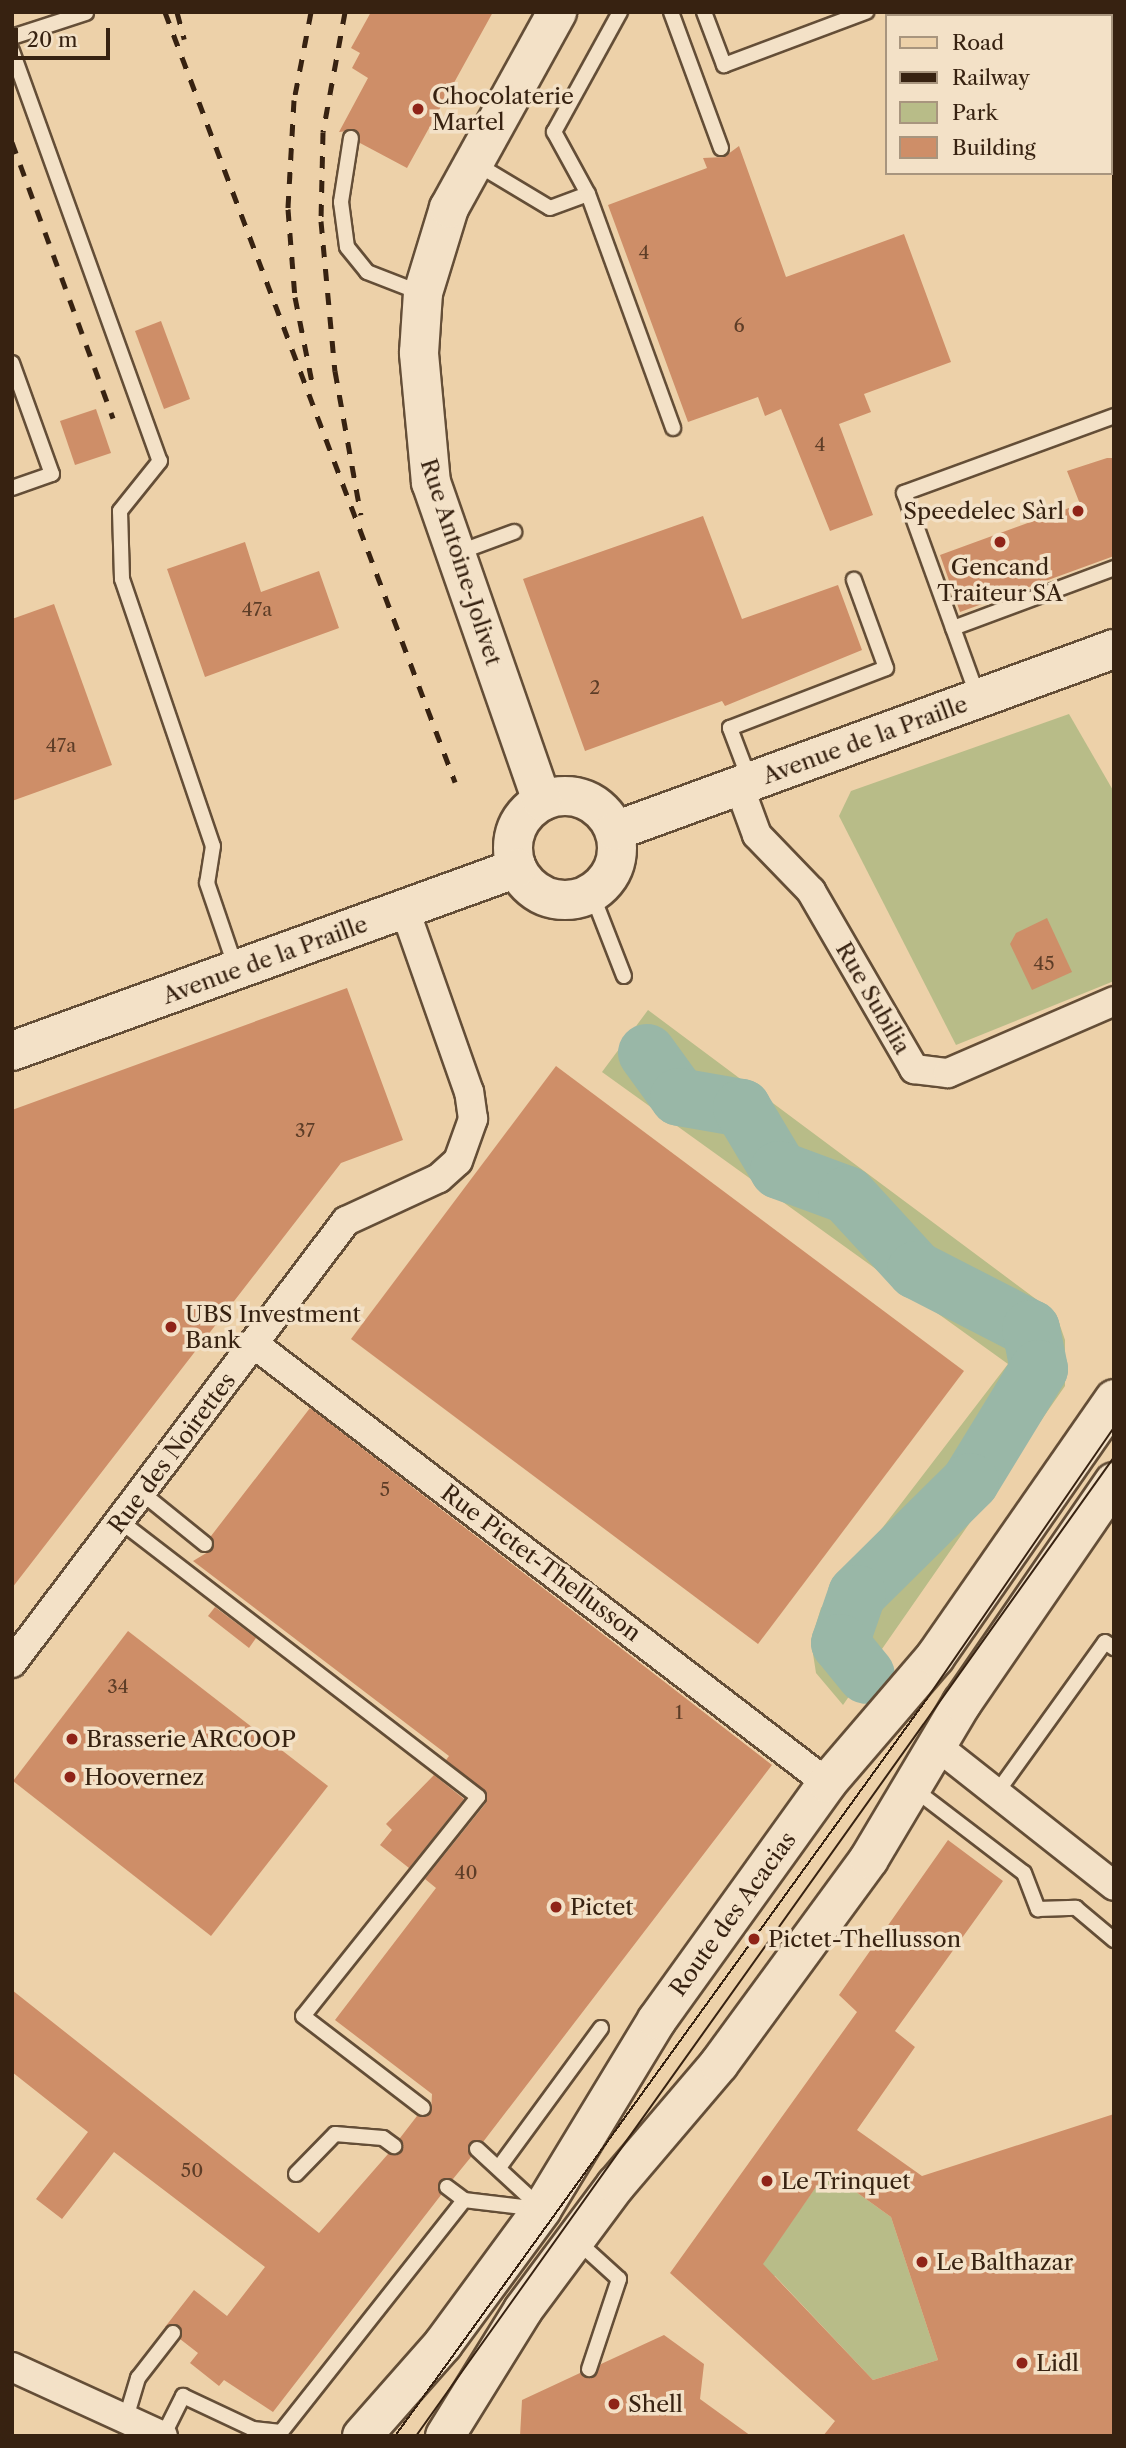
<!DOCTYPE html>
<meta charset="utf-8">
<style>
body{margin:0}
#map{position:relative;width:1126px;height:2448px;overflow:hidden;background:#edd1a9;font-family:"Libre Caslon Text",serif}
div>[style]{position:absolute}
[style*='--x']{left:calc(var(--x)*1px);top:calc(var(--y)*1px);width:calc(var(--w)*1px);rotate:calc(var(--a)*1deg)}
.green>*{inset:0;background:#b8bc88}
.river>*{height:58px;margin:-29px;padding:0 29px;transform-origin:29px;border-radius:29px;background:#99b7a7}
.building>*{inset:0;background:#ce8e68}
.roads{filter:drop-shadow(2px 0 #644e37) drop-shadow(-2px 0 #644e37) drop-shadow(0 2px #644e37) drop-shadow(0 -2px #644e37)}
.lane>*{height:14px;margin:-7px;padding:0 7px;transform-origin:7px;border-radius:7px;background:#f3e1c7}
.street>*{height:28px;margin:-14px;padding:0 14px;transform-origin:14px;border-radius:14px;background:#f3e1c7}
.secondary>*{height:38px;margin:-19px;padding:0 19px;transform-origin:19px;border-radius:19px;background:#f3e1c7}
.secondary>.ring{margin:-19px;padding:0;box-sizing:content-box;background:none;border:38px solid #f3e1c7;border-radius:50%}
.primary>*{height:38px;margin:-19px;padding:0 19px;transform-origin:19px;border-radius:19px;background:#edd1a9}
.tram>*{height:2px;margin:-1px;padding:0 1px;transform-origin:1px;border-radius:1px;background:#372211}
.rail>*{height:5px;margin-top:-2.5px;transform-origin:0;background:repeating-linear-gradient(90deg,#372211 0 12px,transparent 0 24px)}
.dots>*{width:19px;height:19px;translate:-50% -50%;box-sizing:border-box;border:4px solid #f3e1c7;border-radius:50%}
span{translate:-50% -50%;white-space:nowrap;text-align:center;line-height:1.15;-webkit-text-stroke:7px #f3e1c7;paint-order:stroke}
.number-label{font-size:19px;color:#5d3d27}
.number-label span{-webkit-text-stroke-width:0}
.poi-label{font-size:23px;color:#372211}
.left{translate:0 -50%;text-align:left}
.right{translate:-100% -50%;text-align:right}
.street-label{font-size:23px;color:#372211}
.frame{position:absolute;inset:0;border:14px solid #372211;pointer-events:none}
.legend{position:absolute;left:885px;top:14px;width:228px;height:161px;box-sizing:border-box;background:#f3e1c7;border:2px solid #a8957e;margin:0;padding:9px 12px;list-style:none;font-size:21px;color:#372211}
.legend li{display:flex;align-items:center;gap:14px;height:35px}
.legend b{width:35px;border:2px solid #a8957e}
.scale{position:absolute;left:14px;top:28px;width:96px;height:32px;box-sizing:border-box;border:4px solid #372211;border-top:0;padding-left:9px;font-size:21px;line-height:24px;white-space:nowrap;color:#372211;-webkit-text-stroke:5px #f3e1c7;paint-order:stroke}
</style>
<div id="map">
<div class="green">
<i style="clip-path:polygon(1069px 714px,1114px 792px,1114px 981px,956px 1045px,839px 816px,851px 791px)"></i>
<i style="clip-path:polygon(648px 1010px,1056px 1314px,1065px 1340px,1065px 1386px,843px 1705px,816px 1673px,811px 1641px,821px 1608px,1008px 1364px,602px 1072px)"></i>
<i style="clip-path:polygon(827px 2171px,891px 2217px,938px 2360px,873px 2380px,775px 2276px,750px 2281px)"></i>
</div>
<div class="river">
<i style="--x:647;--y:1053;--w:54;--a:54"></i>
<i style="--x:679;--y:1097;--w:64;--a:9.9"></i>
<i style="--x:742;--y:1108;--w:72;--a:59.2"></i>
<i style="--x:779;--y:1170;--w:72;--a:20.2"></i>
<i style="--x:847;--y:1195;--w:102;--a:47.4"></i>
<i style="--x:916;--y:1270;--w:129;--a:27.2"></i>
<i style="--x:1031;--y:1329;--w:41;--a:78.7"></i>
<i style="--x:1039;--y:1369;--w:132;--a:121.4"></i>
<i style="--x:970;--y:1482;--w:159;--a:135.3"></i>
<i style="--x:857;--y:1594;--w:52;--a:109.1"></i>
<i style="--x:840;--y:1643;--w:41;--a:50.9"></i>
</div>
<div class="building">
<i style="clip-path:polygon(371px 12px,493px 12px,407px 168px,360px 143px,356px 130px,339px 132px,368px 78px,352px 68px,360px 53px,351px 48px)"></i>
<i style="clip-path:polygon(739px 146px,786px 277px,904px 234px,951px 362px,864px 394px,871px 412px,839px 424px,873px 515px,830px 531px,781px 409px,765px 416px,758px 397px,688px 422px,608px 205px,707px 168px,703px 158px,724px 157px)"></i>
<i style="clip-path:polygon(161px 321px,190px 399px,164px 409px,135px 331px)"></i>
<i style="clip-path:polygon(96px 409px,111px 453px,75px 465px,60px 421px)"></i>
<i style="clip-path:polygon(1107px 458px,1114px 458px,1114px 556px,960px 612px,940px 555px,1080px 504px,1067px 471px)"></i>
<i style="clip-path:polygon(703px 516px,742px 619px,838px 585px,862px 650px,725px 706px,722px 701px,585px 751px,523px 579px)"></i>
<i style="clip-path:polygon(245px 542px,261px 592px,319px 571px,339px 628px,205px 677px,167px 569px)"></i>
<i style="clip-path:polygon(54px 604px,112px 765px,12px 801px,12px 619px)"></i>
<i style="clip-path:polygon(1047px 918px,1072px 972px,1032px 990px,1010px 944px,1016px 933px)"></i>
<i style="clip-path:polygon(347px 988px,403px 1140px,341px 1163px,12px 1588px,12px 1110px)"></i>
<i style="clip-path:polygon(556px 1066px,964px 1371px,758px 1644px,351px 1339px)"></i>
<i style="clip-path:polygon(310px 1408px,772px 1765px,483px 2142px,470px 2143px,471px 2157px,453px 2179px,439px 2182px,441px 2195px,273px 2412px,224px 2380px,219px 2386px,190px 2363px,198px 2353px,180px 2339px,179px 2326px,165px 2327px,194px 2290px,227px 2316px,265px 2267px,114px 2152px,62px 2219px,36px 2199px,88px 2132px,12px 2072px,12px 1990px,319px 2233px,388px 2154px,401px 2152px,400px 2138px,417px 2116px,431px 2113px,432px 2094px,335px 2020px,436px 1888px,425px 1879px,486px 1803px,487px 1793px,446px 1760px,449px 1756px,193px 1561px,213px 1549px,211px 1536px)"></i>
<i style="clip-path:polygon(215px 1607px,256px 1638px,249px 1648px,208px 1616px)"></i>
<i style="clip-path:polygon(128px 1631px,328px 1786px,211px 1936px,13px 1781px)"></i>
<i style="clip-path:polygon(434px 1775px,464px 1799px,409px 1868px,380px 1845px,392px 1830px,386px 1824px)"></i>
<i style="clip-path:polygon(evenodd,948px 1840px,1003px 1881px,895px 2031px,915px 2047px,857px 2130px,922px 2176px,1114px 2114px,1114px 2436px,823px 2436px,835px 2421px,670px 2273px,857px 2012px,839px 1995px,948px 1840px,827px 2171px,891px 2217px,938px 2360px,873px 2380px,763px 2264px,827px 2171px)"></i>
<i style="clip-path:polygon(664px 2335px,704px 2364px,700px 2399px,751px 2436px,520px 2436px,522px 2400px,580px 2373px,592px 2378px,601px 2364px)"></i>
</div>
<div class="roads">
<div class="lane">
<i style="--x:671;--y:12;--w:145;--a:69.8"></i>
<i style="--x:704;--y:12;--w:57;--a:69.3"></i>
<i style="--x:724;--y:65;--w:152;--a:-20.5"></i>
<i style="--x:12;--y:37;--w:78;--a:-18"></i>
<i style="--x:12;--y:51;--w:436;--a:70.2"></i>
<i style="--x:160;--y:461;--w:64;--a:128.7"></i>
<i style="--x:120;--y:511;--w:68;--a:88.3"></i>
<i style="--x:122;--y:579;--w:282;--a:71.2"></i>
<i style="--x:213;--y:846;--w:37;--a:99"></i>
<i style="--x:207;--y:883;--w:90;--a:71.2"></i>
<i style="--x:351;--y:138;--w:65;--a:98.9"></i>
<i style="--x:341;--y:202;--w:45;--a:82.4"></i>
<i style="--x:347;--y:247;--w:32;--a:51"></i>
<i style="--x:367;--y:272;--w:58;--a:21.3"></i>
<i style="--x:475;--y:163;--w:87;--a:31"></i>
<i style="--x:550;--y:208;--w:40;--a:-20.2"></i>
<i style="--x:588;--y:194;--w:71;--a:-118.7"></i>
<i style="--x:554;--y:132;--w:137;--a:-61.2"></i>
<i style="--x:588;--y:194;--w:249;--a:70"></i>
<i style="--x:12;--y:363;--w:118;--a:70.2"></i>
<i style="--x:52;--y:474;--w:42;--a:160.7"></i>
<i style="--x:457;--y:553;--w:61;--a:-20.2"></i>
<i style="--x:953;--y:628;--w:172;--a:-20.4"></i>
<i style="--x:978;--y:697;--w:217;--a:-109.9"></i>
<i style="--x:904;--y:493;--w:224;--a:-20.1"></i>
<i style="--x:750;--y:781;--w:57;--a:-110.7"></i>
<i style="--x:730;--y:728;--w:167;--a:-21"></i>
<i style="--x:886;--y:668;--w:94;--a:-110"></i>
<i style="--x:592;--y:894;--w:88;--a:68.7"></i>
<i style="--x:142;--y:1493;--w:81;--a:39"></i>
<i style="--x:120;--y:1521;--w:452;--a:37.6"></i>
<i style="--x:478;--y:1797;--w:280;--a:128.6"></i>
<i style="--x:303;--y:2016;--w:151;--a:37.5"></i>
<i style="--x:914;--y:1789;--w:138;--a:37.4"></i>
<i style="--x:1024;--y:1873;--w:39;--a:69"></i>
<i style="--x:1038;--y:1909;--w:38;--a:-2"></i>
<i style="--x:1076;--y:1908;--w:50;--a:40.1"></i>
<i style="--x:998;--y:1791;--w:183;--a:-54.3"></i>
<i style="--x:1105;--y:1642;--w:11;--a:34"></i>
<i style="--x:477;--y:2149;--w:87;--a:42.7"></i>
<i style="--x:500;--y:2166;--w:171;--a:-53.8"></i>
<i style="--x:296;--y:2174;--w:56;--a:-45.7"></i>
<i style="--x:335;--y:2134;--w:48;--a:4.8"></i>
<i style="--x:383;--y:2138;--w:14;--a:36"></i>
<i style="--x:447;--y:2187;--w:21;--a:37"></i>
<i style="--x:464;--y:2200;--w:76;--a:6.8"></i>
<i style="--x:576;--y:2240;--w:58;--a:42.2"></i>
<i style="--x:619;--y:2279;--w:95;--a:108.4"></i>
<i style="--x:126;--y:2418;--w:42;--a:-73.3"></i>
<i style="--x:138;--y:2378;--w:57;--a:-52.1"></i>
<i style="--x:163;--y:2436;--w:45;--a:-63.4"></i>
<i style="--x:183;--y:2396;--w:77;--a:25.2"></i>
<i style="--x:253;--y:2429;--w:28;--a:6"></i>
<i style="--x:281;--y:2432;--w:295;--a:-51.7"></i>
</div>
<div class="street">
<i style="--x:739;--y:786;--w:52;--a:69.8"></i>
<i style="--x:757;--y:835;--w:78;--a:46"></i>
<i style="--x:811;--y:891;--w:206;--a:59.9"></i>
<i style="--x:914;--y:1069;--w:34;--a:7"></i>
<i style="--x:948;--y:1073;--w:181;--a:-23.4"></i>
<i style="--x:254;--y:1344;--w:722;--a:37.46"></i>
<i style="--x:12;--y:1663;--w:554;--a:-52.92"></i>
<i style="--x:346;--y:1221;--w:102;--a:-24.8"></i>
<i style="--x:439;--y:1178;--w:25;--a:-42"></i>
<i style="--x:458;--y:1161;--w:45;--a:-70.3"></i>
<i style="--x:473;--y:1119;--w:27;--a:-98"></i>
<i style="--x:469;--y:1092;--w:193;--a:-109.4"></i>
<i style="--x:937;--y:1746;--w:226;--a:38.3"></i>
<i style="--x:12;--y:2367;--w:166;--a:24.6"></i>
</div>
<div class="secondary">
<i class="ring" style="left:513px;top:796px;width:66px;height:66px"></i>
<i style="--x:542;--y:801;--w:337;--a:-109.2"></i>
<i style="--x:431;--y:483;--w:131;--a:-95.3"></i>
<i style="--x:419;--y:353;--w:60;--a:-86.2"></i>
<i style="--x:423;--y:293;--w:89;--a:-73"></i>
<i style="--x:449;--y:208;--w:224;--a:-61.1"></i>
<i style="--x:615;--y:831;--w:531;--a:-20.04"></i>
<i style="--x:12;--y:1051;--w:537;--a:-19.92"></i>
<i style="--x:362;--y:2436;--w:123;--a:-48.6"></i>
<i style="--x:443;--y:2344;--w:167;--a:-53.7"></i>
<i style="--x:542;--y:2209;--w:221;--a:-58.7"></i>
<i style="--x:657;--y:2020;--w:292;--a:-54.3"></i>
<i style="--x:827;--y:1783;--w:166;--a:-49.4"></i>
<i style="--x:935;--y:1657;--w:314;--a:-55.2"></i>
<i style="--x:445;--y:2436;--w:148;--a:-58.2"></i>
<i style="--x:523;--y:2310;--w:156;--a:-53.4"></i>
<i style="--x:616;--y:2185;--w:159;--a:-49.6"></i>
<i style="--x:719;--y:2064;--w:254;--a:-53.8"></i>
<i style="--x:869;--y:1859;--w:182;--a:-59.2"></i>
<i style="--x:962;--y:1703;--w:268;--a:-55.5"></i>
</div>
<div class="primary">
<i style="--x:1083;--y:12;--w:4;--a:63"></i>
<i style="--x:1110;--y:74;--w:9;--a:63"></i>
</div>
</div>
<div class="tram">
<i style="--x:395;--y:2436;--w:908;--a:-54.19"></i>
<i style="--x:926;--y:1700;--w:331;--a:-55.4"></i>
<i style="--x:416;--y:2436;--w:1202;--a:-54.51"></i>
</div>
<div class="rail">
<i style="--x:165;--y:12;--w:823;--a:69.36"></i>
<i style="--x:177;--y:12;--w:28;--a:75"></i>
<i style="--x:311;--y:12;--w:90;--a:100.9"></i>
<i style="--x:294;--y:100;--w:109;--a:93.2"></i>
<i style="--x:288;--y:209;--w:88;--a:85.5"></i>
<i style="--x:295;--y:297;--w:87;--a:78.7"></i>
<i style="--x:345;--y:12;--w:122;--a:100.4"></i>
<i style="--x:323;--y:132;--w:89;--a:91.3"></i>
<i style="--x:321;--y:221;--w:151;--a:84.7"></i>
<i style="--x:335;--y:371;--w:146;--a:79.8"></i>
<i style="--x:12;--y:142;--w:294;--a:69.9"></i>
</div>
<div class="dots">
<i style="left:418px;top:109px;background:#8f2418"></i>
<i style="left:1078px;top:511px;background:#8f2418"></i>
<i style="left:1000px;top:542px;background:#8f2418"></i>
<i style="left:171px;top:1327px;background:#8f2418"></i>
<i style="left:72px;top:1739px;background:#8f2418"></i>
<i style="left:70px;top:1777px;background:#8f2418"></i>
<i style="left:556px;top:1907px;background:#8f2418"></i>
<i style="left:754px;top:1939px;background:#8f2418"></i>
<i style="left:767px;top:2181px;background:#8f2418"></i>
<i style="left:922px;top:2262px;background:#8f2418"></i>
<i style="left:1022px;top:2363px;background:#8f2418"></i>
<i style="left:614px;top:2404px;background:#8f2418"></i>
</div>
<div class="number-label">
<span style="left:644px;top:253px">4</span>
<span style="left:739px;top:326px">6</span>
<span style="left:820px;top:445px">4</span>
<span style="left:257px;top:610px">47a</span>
<span style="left:595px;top:688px">2</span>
<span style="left:61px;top:746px">47a</span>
<span style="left:1044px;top:964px">45</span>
<span style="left:305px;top:1131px">37</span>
<span style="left:385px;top:1490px">5</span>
<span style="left:118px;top:1687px">34</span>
<span style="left:679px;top:1713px">1</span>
<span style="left:466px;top:1873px">40</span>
<span style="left:192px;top:2171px">50</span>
</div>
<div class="poi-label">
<span class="left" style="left:432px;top:109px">Chocolaterie<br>Martel</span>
<span class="right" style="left:1064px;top:511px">Speedelec Sàrl</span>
<span style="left:1000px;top:580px">Gencand<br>Traiteur SA</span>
<span class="left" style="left:185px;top:1327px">UBS Investment<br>Bank</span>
<span class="left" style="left:86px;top:1739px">Brasserie ARCOOP</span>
<span class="left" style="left:84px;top:1777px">Hoovernez</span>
<span class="left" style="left:570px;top:1907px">Pictet</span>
<span class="left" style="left:768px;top:1939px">Pictet-Thellusson</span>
<span class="left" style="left:781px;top:2181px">Le Trinquet</span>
<span class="left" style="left:936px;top:2262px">Le Balthazar</span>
<span class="left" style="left:1036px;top:2363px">Lidl</span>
<span class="left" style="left:628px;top:2404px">Shell</span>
</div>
<div class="street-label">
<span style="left:461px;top:562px;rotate:72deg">Rue Antoine-Jolivet</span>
<span style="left:865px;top:740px;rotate:-20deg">Avenue de la Praille</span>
<span style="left:265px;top:960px;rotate:-20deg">Avenue de la Praille</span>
<span style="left:873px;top:998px;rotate:60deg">Rue Subilia</span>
<span style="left:172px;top:1453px;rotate:-53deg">Rue des Noirettes</span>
<span style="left:541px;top:1563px;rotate:37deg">Rue Pictet-Thellusson</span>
<span style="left:733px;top:1914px;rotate:-54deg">Route des Acacias</span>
</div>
<div class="frame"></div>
<ul class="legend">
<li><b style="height:9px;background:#edd1a9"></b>Road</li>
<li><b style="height:9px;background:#372211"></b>Railway</li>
<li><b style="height:19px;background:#b8bc88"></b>Park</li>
<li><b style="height:19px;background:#ce8e68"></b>Building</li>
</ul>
<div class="scale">20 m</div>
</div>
